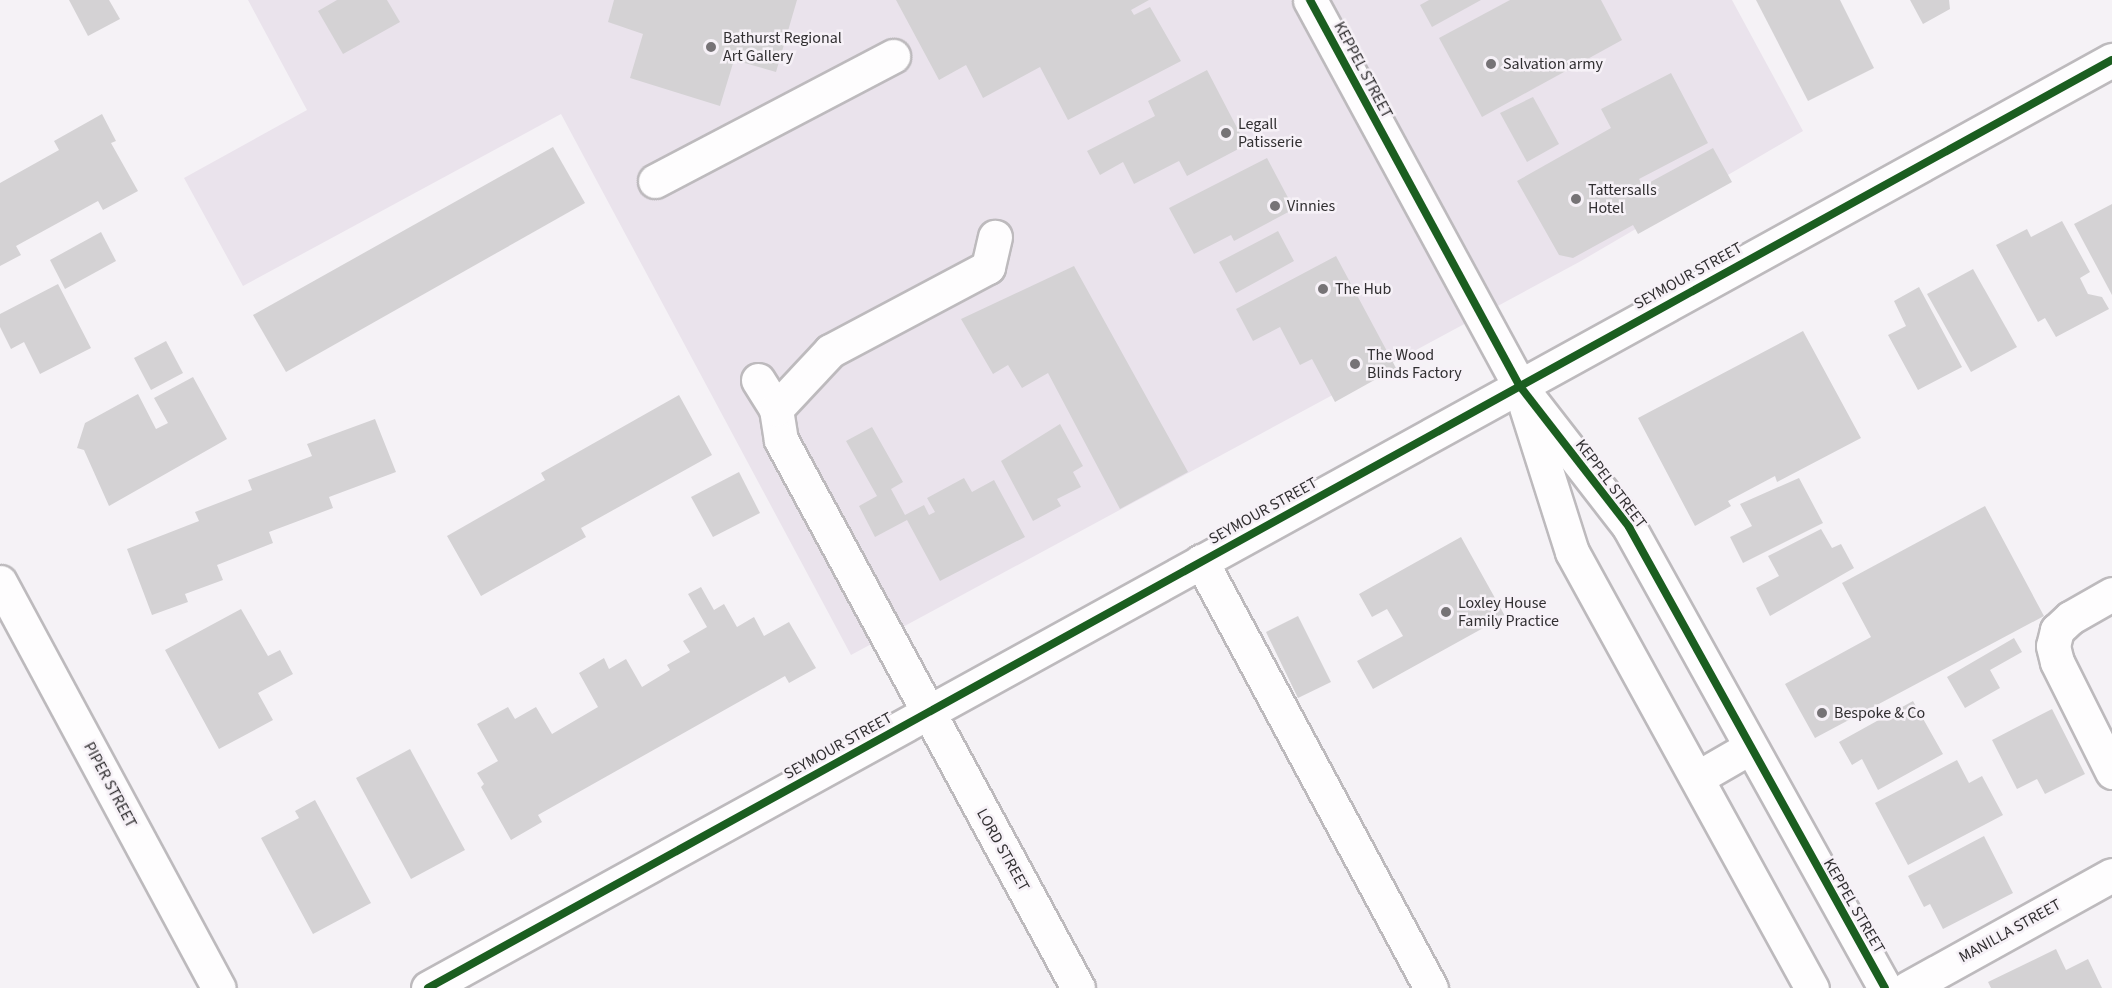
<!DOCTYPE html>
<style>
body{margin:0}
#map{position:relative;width:2112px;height:988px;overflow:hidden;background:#f5f2f6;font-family:"Source Sans 3",sans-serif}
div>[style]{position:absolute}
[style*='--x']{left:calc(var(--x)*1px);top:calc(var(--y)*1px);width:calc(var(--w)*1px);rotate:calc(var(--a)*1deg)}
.built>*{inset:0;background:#eae3ec}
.building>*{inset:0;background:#d4d2d4}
.roads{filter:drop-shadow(2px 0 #bdbabd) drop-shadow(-2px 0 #bdbabd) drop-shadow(0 2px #bdbabd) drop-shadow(0 -2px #bdbabd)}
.minor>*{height:33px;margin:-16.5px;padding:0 16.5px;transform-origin:16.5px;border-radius:16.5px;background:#fefdfe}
.cycleway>*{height:8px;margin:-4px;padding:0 4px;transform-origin:4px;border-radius:4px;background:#1b5e20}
.dots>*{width:16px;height:16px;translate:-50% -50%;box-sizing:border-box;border:3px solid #f6f1f7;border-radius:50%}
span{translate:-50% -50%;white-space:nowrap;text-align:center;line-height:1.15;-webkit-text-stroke:5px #f6f1f7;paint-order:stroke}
.poi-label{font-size:16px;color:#312f31}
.left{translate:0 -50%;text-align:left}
.street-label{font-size:16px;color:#312f31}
</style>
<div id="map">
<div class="built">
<i style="clip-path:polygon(248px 0,1732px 0,1803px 131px,1581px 261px,851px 655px,561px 114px,243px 286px,184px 178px,307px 110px)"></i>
</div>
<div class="building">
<i style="clip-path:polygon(69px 0,109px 0,120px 19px,88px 36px)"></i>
<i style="clip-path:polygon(337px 0,387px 0,400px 22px,343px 54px,318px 11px)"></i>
<i style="clip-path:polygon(614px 0,797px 0,776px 72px,734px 60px,720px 106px,630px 78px,643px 34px,608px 22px)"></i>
<i style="clip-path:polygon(896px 0,1149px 0,1131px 10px,1134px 15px,1150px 7px,1181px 61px,1068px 120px,1040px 67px,983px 98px,966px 65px,939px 80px)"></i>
<i style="clip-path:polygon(1429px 0,1481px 0,1432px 27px,1420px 5px)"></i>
<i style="clip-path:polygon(1510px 0,1601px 0,1622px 40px,1482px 117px,1439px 38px)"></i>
<i style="clip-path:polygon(1756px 0,1840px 0,1874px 68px,1808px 101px)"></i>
<i style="clip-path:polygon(1910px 0,1949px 0,1950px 9px,1923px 24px)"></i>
<i style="clip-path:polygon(1207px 70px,1246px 145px,1187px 176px,1179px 161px,1134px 184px,1123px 162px,1100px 175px,1087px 151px,1155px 116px,1148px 101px)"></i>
<i style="clip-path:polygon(1671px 73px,1708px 143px,1639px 179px,1643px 186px,1713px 148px,1732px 182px,1638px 234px,1633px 225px,1573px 258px,1559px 255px,1517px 181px,1611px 128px,1601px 109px)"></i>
<i style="clip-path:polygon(1533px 97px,1559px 144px,1527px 162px,1500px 113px)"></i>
<i style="clip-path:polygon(102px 114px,116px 141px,111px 143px,138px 191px,103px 210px,98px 201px,16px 246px,21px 255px,0 266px,0 183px,59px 150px,54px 141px)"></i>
<i style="clip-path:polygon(553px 147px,585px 203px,286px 372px,253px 315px)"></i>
<i style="clip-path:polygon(1267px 158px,1294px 209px,1234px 241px,1231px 235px,1194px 254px,1169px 208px)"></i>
<i style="clip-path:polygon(2112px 204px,2112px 295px,2074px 224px)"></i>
<i style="clip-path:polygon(2062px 221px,2090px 272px,2080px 278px,2088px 294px,2102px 297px,2109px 309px,2056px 337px,2045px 318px,2038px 322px,1996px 245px,2027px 229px,2031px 237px)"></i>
<i style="clip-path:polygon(1278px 231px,1294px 261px,1236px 293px,1219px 262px)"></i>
<i style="clip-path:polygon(101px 232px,116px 261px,65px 289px,50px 260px)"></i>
<i style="clip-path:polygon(1336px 256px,1396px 368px,1335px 402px,1312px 359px,1300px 365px,1280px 327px,1253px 341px,1236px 309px)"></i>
<i style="clip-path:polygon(1074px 266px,1188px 472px,1120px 509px,1048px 373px,1022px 388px,1008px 365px,993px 374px,961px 319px)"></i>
<i style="clip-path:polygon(1973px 269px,2017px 347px,1971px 372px,1927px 294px)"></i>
<i style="clip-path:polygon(58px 284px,91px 348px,40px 374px,24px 342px,11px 349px,0 327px,0 314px)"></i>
<i style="clip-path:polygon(1919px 287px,1962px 367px,1918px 390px,1888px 335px,1906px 326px,1894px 301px)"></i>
<i style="clip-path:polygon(1803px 331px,1861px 438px,1777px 482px,1775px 476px,1728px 501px,1731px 506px,1695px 526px,1638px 418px)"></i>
<i style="clip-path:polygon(166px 341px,183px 373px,151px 390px,134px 358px)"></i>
<i style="clip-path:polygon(193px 377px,227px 439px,109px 506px,84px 450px,77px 448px,85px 423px,138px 394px,156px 429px,168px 423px,154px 398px)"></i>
<i style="clip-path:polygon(679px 395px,712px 455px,581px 528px,586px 537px,481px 596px,447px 536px,545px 480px,541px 473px)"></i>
<i style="clip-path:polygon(375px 419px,396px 472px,329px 497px,333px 508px,269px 532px,273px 543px,217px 565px,223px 580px,185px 594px,188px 602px,152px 615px,127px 549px,199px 521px,195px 512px,252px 490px,248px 480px,312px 456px,307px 444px)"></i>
<i style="clip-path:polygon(1060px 424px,1083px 466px,1073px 472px,1081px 487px,1057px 499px,1061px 506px,1033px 521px,1001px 461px)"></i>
<i style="clip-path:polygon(872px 427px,903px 482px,891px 489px,905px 515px,924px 505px,929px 515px,935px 512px,927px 498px,964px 478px,972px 492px,994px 480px,1025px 537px,940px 581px,907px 520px,875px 537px,859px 506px,877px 496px,846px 441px)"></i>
<i style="clip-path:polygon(739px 472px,760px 513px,713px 537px,691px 497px)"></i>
<i style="clip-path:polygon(1799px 478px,1823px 523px,1743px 563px,1730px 537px,1752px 526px,1740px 504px)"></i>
<i style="clip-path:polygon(1985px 506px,2044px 616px,1815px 738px,1785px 684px,1871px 637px,1842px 583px)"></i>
<i style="clip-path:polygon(1821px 529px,1832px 548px,1841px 544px,1854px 568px,1770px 616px,1756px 588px,1779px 576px,1768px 556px)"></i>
<i style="clip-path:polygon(1461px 537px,1505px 616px,1373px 689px,1357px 661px,1403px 636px,1387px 609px,1372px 617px,1359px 594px)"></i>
<i style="clip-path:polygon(701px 587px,714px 610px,724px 604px,737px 627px,754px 617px,764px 636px,789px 622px,816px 668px,789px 683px,785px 676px,538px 815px,542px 822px,511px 840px,481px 787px,484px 784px,477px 773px,498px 761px,477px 724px,508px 707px,515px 719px,536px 707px,552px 734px,598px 707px,579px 673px,604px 658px,609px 669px,626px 659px,642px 687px,670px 670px,667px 665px,690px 652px,683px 641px,707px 627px,688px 594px)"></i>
<i style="clip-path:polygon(241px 609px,268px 656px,280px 650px,293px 674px,258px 693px,273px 720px,219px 749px,165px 650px)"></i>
<i style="clip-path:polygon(1298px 616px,1331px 682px,1298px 698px,1266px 632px)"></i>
<i style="clip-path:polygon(2014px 638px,2022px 652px,1990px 670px,2000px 688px,1965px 708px,1947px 677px)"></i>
<i style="clip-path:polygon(1913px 701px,1943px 754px,1878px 790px,1862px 759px,1852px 765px,1839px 742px)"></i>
<i style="clip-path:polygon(2052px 709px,2085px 774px,2045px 794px,2037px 779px,2017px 789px,1992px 740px)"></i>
<i style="clip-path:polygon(410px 749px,465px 850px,411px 879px,356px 778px)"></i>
<i style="clip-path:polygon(1957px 760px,1969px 783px,1982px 776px,2003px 815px,1908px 865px,1875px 803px)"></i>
<i style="clip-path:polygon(315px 800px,371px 903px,313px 934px,261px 838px,299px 818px,295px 811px)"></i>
<i style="clip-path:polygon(1984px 836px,2013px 893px,1943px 929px,1930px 904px,1924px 907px,1908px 876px)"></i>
<i style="clip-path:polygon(2056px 949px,2066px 970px,2088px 959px,2102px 988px,1991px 988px,1988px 982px)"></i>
</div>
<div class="roads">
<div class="minor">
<i style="--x:1310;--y:0;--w:438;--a:61.5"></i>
<i style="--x:1519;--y:385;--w:180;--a:52.2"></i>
<i style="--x:1629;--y:527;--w:527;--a:60.96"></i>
<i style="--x:655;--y:181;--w:269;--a:-27.7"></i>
<i style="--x:758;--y:380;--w:34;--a:58"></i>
<i style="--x:776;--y:409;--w:31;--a:81"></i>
<i style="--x:781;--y:440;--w:623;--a:61.54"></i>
<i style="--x:1526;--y:407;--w:152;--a:72.4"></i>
<i style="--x:1572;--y:552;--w:498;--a:61.2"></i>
<i style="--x:776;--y:409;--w:79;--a:-47"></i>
<i style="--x:830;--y:351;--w:179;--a:-28"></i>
<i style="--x:988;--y:267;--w:31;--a:-77"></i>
<i style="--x:1201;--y:561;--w:485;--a:61.7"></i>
<i style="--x:0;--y:582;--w:461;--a:61.7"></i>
<i style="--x:2112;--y:594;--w:48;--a:150.3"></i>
<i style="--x:2070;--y:618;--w:18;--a:137"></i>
<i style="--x:2057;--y:630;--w:16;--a:104"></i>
<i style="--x:2053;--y:646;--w:16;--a:76"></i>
<i style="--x:2057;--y:662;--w:123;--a:63.4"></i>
<i style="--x:1697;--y:778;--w:60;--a:-30"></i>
<i style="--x:428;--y:988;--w:1923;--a:-28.86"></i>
<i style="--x:1908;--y:988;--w:233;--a:-29"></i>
</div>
</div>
<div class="cycleway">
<i style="--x:1310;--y:0;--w:438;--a:61.5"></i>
<i style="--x:1519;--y:385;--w:180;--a:52.2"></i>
<i style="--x:1629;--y:527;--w:527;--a:60.96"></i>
<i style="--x:428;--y:988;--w:1923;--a:-28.86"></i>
</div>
<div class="dots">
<i style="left:711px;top:47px;background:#767376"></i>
<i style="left:1491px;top:64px;background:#767376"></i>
<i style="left:1226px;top:133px;background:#767376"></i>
<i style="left:1576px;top:199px;background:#767376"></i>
<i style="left:1275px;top:206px;background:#767376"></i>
<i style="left:1323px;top:289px;background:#767376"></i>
<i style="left:1355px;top:364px;background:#767376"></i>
<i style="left:1446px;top:612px;background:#767376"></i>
<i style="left:1822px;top:713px;background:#767376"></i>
</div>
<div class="poi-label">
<span class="left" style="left:723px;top:47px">Bathurst Regional<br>Art Gallery</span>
<span class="left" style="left:1503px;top:64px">Salvation army</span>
<span class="left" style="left:1238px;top:133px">Legall<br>Patisserie</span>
<span class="left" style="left:1588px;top:199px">Tattersalls<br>Hotel</span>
<span class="left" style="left:1287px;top:206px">Vinnies</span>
<span class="left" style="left:1335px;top:289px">The Hub</span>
<span class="left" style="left:1367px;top:364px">The Wood<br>Blinds Factory</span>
<span class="left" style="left:1458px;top:612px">Loxley House<br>Family Practice</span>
<span class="left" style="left:1834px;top:713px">Bespoke &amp; Co</span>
</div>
<div class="street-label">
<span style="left:1363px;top:70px;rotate:62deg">KEPPEL STREET</span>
<span style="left:1688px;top:276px;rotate:-29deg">SEYMOUR STREET</span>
<span style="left:1611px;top:484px;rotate:53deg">KEPPEL STREET</span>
<span style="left:1263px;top:511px;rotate:-29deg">SEYMOUR STREET</span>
<span style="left:838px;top:746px;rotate:-29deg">SEYMOUR STREET</span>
<span style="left:110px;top:785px;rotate:62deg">PIPER STREET</span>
<span style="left:1003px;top:850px;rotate:61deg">LORD STREET</span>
<span style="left:1854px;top:906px;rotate:60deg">KEPPEL STREET</span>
<span style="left:2010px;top:931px;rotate:-29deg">MANILLA STREET</span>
</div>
</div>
